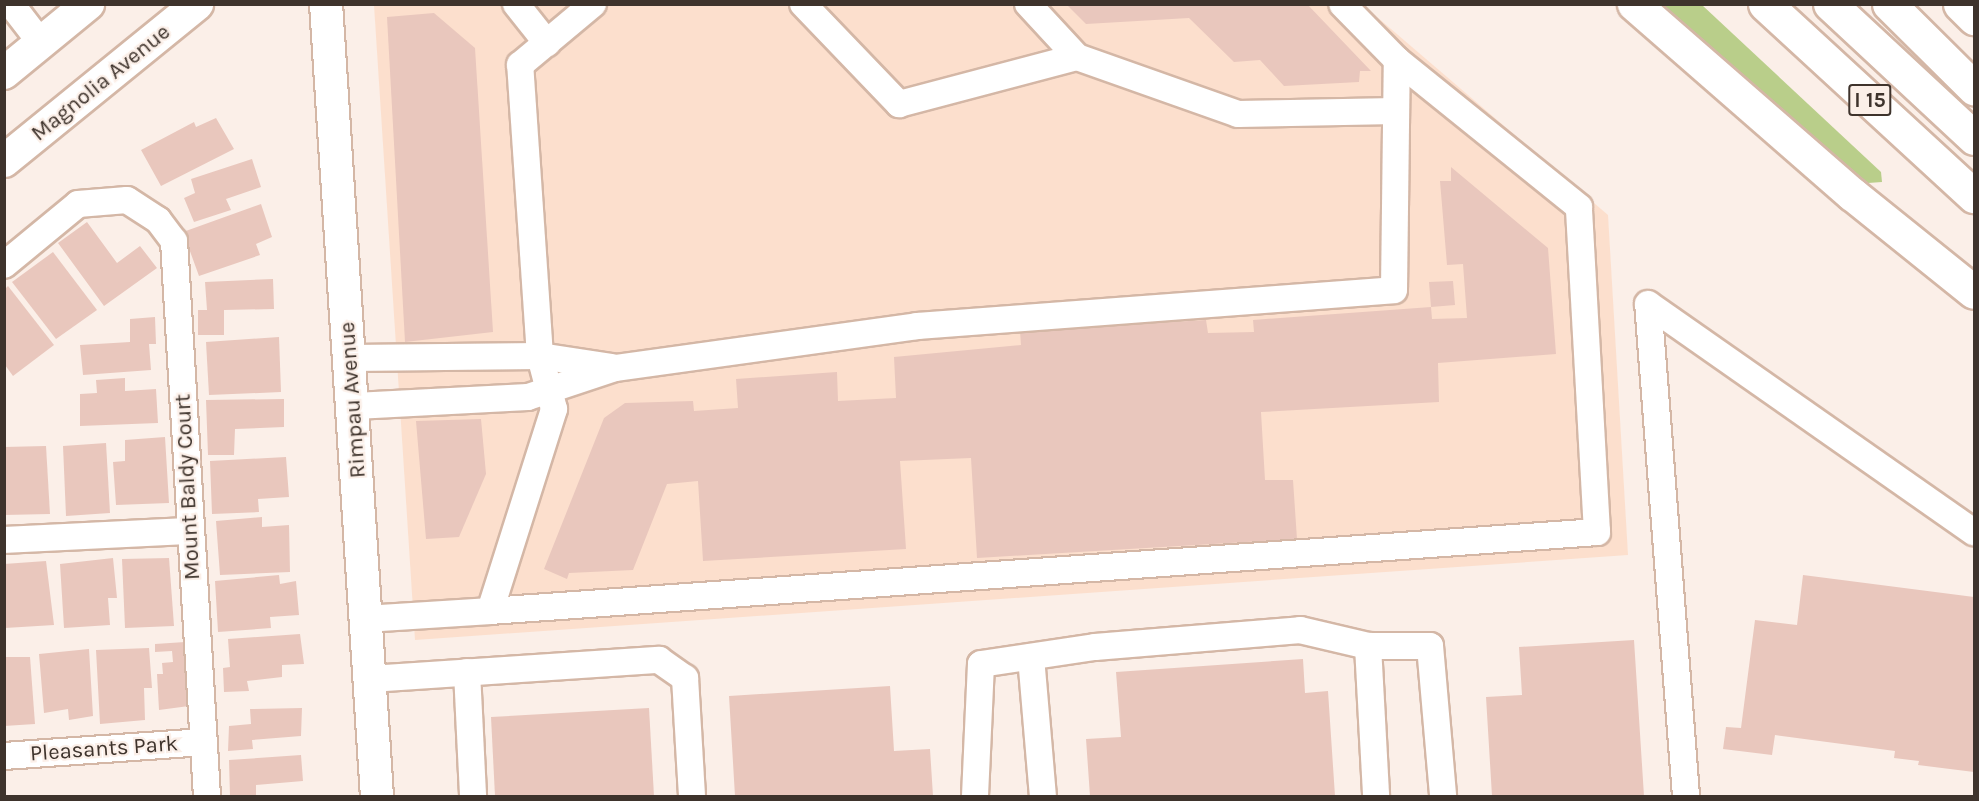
<!DOCTYPE html>
<style>
body{margin:0}
#map{position:relative;width:1979px;height:801px;overflow:hidden;background:#fbefe8;font-family:Karla,sans-serif}
div>[style]{position:absolute}
[style*='--x']{left:calc(var(--x)*1px);top:calc(var(--y)*1px);width:calc(var(--w)*1px);rotate:calc(var(--a)*1deg)}
.built>*{inset:0;background:#fcdfcd}
.green>*{inset:0;background:#b9ce8a}
.building>*{inset:0;background:#e9c7bd}
.roads{filter:drop-shadow(2px 0 #d4b7a6) drop-shadow(-2px 0 #d4b7a6) drop-shadow(0 2px #d4b7a6) drop-shadow(0 -2px #d4b7a6)}
.minor>*{height:26px;margin:-13px;padding:0 13px;transform-origin:13px;border-radius:13px;background:#fff}
.major>*{height:32px;margin:-16px;padding:0 16px;transform-origin:16px;border-radius:16px;background:#fff}
.highway>*{height:33px;margin:-16.5px;padding:0 16.5px;transform-origin:16.5px;border-radius:16.5px;background:#fff}
span{translate:-50% -50%;white-space:nowrap;text-align:center;line-height:1.15;-webkit-text-stroke:4.5px #fbefe8;paint-order:stroke}
.shield-label span{padding:2px 4px;background:#fbefe8;border:2px solid;border-radius:4px;-webkit-text-stroke-width:0}
.shield-label{font-size:21px;color:#3e332c;font-weight:700}
.street-label{font-size:22px;color:#3e332c}
.frame{position:absolute;inset:0;border:6px solid #3e332c;pointer-events:none}
</style>
<div id="map">
<div class="built">
<i style="clip-path:polygon(374px 5px,1363px 5px,1608px 215px,1628px 555px,415px 640px)"></i>
</div>
<div class="green">
<i style="clip-path:polygon(1652px 5px,1702px 5px,1881px 172px,1882px 182px,1868px 183px,1853px 173px)"></i>
</div>
<div class="building">
<i style="clip-path:polygon(1066px 4px,1307px 4px,1371px 71px,1360px 71px,1359px 82px,1284px 86px,1260px 60px,1234px 62px,1189px 18px,1086px 24px)"></i>
<i style="clip-path:polygon(434px 13px,475px 48px,493px 332px,405px 342px,387px 17px)"></i>
<i style="clip-path:polygon(216px 118px,234px 149px,161px 186px,141px 150px,194px 122px,196px 127px)"></i>
<i style="clip-path:polygon(252px 159px,261px 187px,226px 199px,231px 210px,194px 222px,184px 198px,195px 193px,191px 179px)"></i>
<i style="clip-path:polygon(1451px 167px,1548px 248px,1556px 354px,1438px 363px,1439px 402px,1261px 412px,1265px 480px,1293px 480px,1297px 539px,977px 558px,971px 458px,900px 461px,906px 549px,703px 561px,698px 481px,667px 484px,633px 570px,569px 573px,567px 579px,544px 569px,604px 418px,625px 403px,693px 401px,694px 411px,738px 408px,736px 379px,837px 372px,838px 401px,896px 398px,894px 357px,1021px 345px,1020px 331px,1206px 320px,1208px 333px,1254px 332px,1253px 320px,1431px 307px,1432px 319px,1467px 318px,1463px 264px,1447px 265px,1440px 181px,1451px 181px)"></i>
<i style="clip-path:polygon(261px 204px,272px 237px,256px 244px,260px 255px,199px 276px,183px 232px)"></i>
<i style="clip-path:polygon(87px 222px,117px 263px,140px 246px,157px 268px,104px 306px,58px 243px)"></i>
<i style="clip-path:polygon(53px 252px,97px 310px,56px 339px,12px 282px)"></i>
<i style="clip-path:polygon(273px 279px,274px 309px,224px 310px,224px 335px,198px 335px,198px 310px,207px 310px,205px 282px)"></i>
<i style="clip-path:polygon(1453px 281px,1455px 305px,1431px 307px,1429px 282px)"></i>
<i style="clip-path:polygon(8px 286px,54px 345px,13px 376px,5px 365px,5px 289px)"></i>
<i style="clip-path:polygon(155px 317px,156px 344px,149px 344px,151px 370px,83px 375px,80px 345px,130px 342px,130px 319px)"></i>
<i style="clip-path:polygon(279px 337px,281px 392px,209px 395px,206px 342px)"></i>
<i style="clip-path:polygon(125px 378px,125px 391px,156px 389px,158px 423px,80px 426px,80px 394px,97px 393px,96px 380px)"></i>
<i style="clip-path:polygon(284px 399px,284px 427px,235px 429px,234px 455px,208px 455px,206px 400px)"></i>
<i style="clip-path:polygon(481px 419px,486px 474px,459px 537px,426px 539px,416px 421px)"></i>
<i style="clip-path:polygon(165px 437px,169px 503px,116px 505px,113px 462px,125px 461px,125px 440px)"></i>
<i style="clip-path:polygon(106px 443px,110px 513px,66px 516px,63px 446px)"></i>
<i style="clip-path:polygon(46px 446px,50px 514px,4px 515px,4px 447px)"></i>
<i style="clip-path:polygon(286px 457px,289px 497px,258px 499px,259px 512px,212px 514px,210px 461px)"></i>
<i style="clip-path:polygon(262px 517px,262px 527px,289px 525px,290px 572px,220px 575px,216px 521px)"></i>
<i style="clip-path:polygon(113px 558px,117px 598px,108px 598px,110px 625px,64px 628px,60px 564px)"></i>
<i style="clip-path:polygon(169px 558px,174px 626px,125px 628px,122px 559px)"></i>
<i style="clip-path:polygon(46px 561px,54px 625px,5px 628px,4px 564px)"></i>
<i style="clip-path:polygon(279px 575px,280px 584px,296px 581px,299px 615px,270px 617px,271px 628px,218px 632px,215px 581px)"></i>
<i style="clip-path:polygon(1803px 575px,1974px 597px,1974px 772px,1918px 765px,1919px 761px,1894px 758px,1895px 751px,1775px 735px,1772px 755px,1723px 749px,1726px 727px,1741px 728px,1755px 620px,1797px 625px)"></i>
<i style="clip-path:polygon(300px 634px,304px 664px,282px 665px,282px 677px,247px 681px,249px 691px,224px 692px,223px 668px,230px 667px,228px 639px)"></i>
<i style="clip-path:polygon(1634px 640px,1644px 796px,1492px 796px,1486px 697px,1522px 695px,1519px 647px)"></i>
<i style="clip-path:polygon(185px 642px,189px 706px,159px 710px,157px 674px,163px 674px,162px 663px,173px 662px,172px 651px,155px 652px,155px 644px)"></i>
<i style="clip-path:polygon(149px 648px,152px 688px,144px 688px,145px 720px,100px 724px,96px 650px)"></i>
<i style="clip-path:polygon(89px 649px,93px 716px,69px 720px,68px 709px,44px 713px,39px 654px)"></i>
<i style="clip-path:polygon(4px 657px,30px 657px,35px 724px,4px 726px)"></i>
<i style="clip-path:polygon(1303px 659px,1305px 693px,1328px 691px,1335px 796px,1090px 796px,1086px 739px,1121px 737px,1116px 672px)"></i>
<i style="clip-path:polygon(890px 686px,894px 751px,930px 749px,933px 796px,735px 796px,729px 696px)"></i>
<i style="clip-path:polygon(302px 708px,301px 736px,252px 740px,253px 749px,228px 751px,229px 726px,251px 724px,250px 709px)"></i>
<i style="clip-path:polygon(649px 708px,654px 796px,495px 796px,491px 717px)"></i>
<i style="clip-path:polygon(301px 755px,303px 781px,256px 785px,256px 796px,230px 796px,229px 760px)"></i>
</div>
<div class="roads">
<div class="minor">
<i style="--x:11;--y:4;--w:49;--a:52.4"></i>
<i style="--x:516;--y:4;--w:50;--a:51.5"></i>
<i style="--x:803;--y:4;--w:139;--a:46.2"></i>
<i style="--x:899;--y:104;--w:184;--a:-14.8"></i>
<i style="--x:1028;--y:4;--w:72;--a:47.2"></i>
<i style="--x:1077;--y:57;--w:171;--a:19.5"></i>
<i style="--x:1238;--y:114;--w:158;--a:-1.1"></i>
<i style="--x:4;--y:265;--w:96;--a:-39.5"></i>
<i style="--x:78;--y:204;--w:49;--a:-4.7"></i>
<i style="--x:127;--y:200;--w:37;--a:33"></i>
<i style="--x:158;--y:220;--w:26;--a:53"></i>
<i style="--x:174;--y:241;--w:556;--a:86.6"></i>
<i style="--x:351;--y:358;--w:189;--a:-0.6"></i>
<i style="--x:540;--y:356;--w:73;--a:8.7"></i>
<i style="--x:355;--y:406;--w:173;--a:-3"></i>
<i style="--x:528;--y:397;--w:92;--a:-18.4"></i>
<i style="--x:615;--y:368;--w:305;--a:-7.9"></i>
<i style="--x:917;--y:326;--w:478;--a:-4.3"></i>
<i style="--x:1394;--y:290;--w:230;--a:-89.3"></i>
<i style="--x:1397;--y:60;--w:78;--a:-134.5"></i>
<i style="--x:4;--y:540;--w:186;--a:-2.8"></i>
<i style="--x:490;--y:611;--w:1110;--a:-4.08"></i>
<i style="--x:1597;--y:532;--w:325;--a:-93.2"></i>
<i style="--x:1579;--y:207;--w:234;--a:-141.1"></i>
<i style="--x:366;--y:619;--w:124;--a:-3.7"></i>
<i style="--x:490;--y:611;--w:212;--a:-72.4"></i>
<i style="--x:554;--y:409;--w:55;--a:-104.8"></i>
<i style="--x:540;--y:356;--w:292;--a:-93.9"></i>
<i style="--x:520;--y:65;--w:95;--a:-39.9"></i>
<i style="--x:1368;--y:646;--w:62;--a:0"></i>
<i style="--x:1430;--y:646;--w:151;--a:85"></i>
<i style="--x:1031;--y:657;--w:140;--a:85.1"></i>
<i style="--x:467;--y:672;--w:124;--a:87.2"></i>
<i style="--x:370;--y:679;--w:290;--a:-3.8"></i>
<i style="--x:659;--y:660;--w:32;--a:35"></i>
<i style="--x:685;--y:678;--w:118;--a:86.6"></i>
<i style="--x:4;--y:756;--w:200;--a:-4"></i>
<i style="--x:975;--y:796;--w:132;--a:-87.4"></i>
<i style="--x:981;--y:664;--w:115;--a:-8.5"></i>
<i style="--x:1095;--y:647;--w:206;--a:-4.7"></i>
<i style="--x:1300;--y:630;--w:70;--a:13.2"></i>
<i style="--x:1368;--y:646;--w:150;--a:86.9"></i>
<i style="--x:1686;--y:796;--w:493;--a:-94.4"></i>
<i style="--x:1648;--y:304;--w:398;--a:35"></i>
</div>
<div class="major">
<i style="--x:326;--y:4;--w:794;--a:86.32"></i>
<i style="--x:4;--y:73;--w:109;--a:-39.4"></i>
<i style="--x:4;--y:161;--w:249;--a:-39.1"></i>
</div>
<div class="highway">
<i style="--x:1634;--y:4;--w:289;--a:41.1"></i>
<i style="--x:1852;--y:194;--w:156;--a:38.8"></i>
<i style="--x:1765;--y:4;--w:284;--a:42.6"></i>
<i style="--x:1830;--y:4;--w:197;--a:42.9"></i>
<i style="--x:1889;--y:4;--w:120;--a:44.7"></i>
<i style="--x:1960;--y:4;--w:20;--a:45"></i>
</div>
</div>
<div class="shield-label">
<span style="left:1870px;top:100px">I 15</span>
</div>
<div class="street-label">
<span style="left:101px;top:83px;rotate:-39deg">Magnolia Avenue</span>
<span style="left:353px;top:400px;rotate:-94deg">Rimpau Avenue</span>
<span style="left:188px;top:487px;rotate:-93deg">Mount Baldy Court</span>
<span style="left:104px;top:749px;rotate:-4deg">Pleasants Park</span>
</div>
<div class="frame"></div>
</div>
